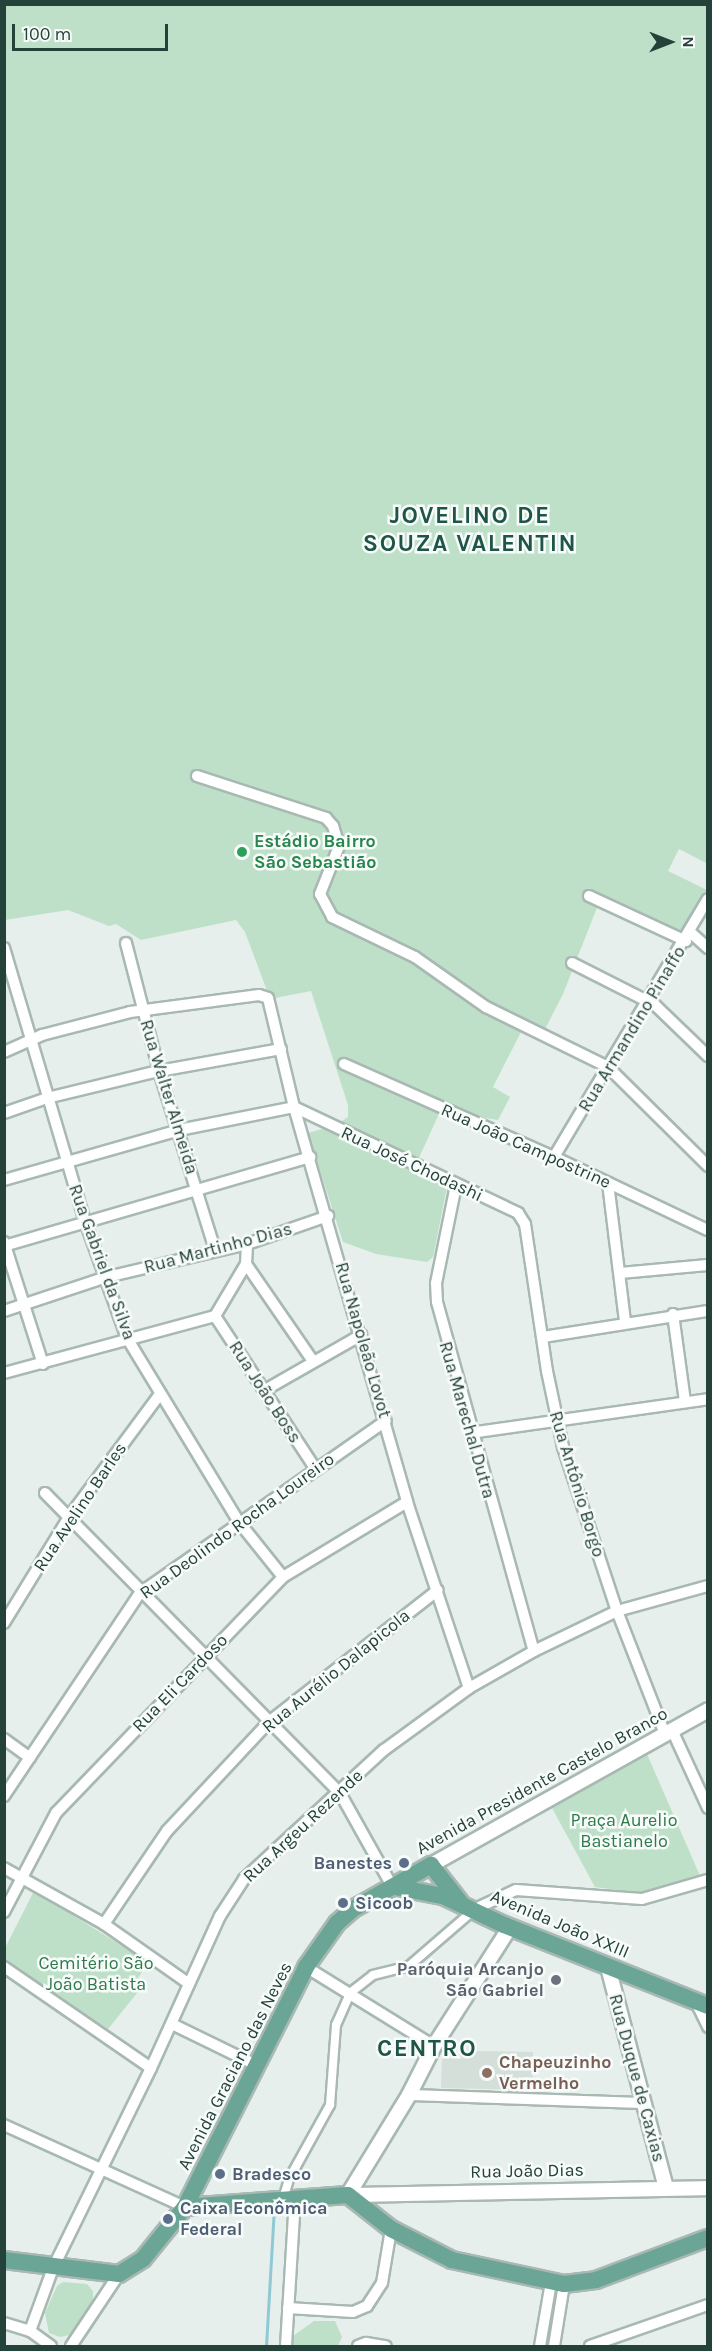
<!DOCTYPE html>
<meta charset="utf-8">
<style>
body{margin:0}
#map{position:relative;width:712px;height:2351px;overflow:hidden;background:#e6efeb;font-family:Karla,sans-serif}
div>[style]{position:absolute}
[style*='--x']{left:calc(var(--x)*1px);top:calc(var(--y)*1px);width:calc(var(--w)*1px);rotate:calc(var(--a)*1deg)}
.built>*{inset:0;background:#d4dfda}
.green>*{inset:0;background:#bfe0c8}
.stream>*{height:3px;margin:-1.5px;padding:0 1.5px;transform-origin:1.5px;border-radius:1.5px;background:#8ec9d4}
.roads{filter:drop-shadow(2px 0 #a8b8b2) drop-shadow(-2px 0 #a8b8b2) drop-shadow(0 2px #a8b8b2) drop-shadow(0 -2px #a8b8b2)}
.pedestrian>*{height:8px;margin:-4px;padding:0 4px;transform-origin:4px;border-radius:4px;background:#fff}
.minor>*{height:10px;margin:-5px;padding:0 5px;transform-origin:5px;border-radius:5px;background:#fff}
.tertiary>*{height:14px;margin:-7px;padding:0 7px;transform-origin:7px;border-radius:7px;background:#fff}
.primary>*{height:16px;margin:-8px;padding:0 8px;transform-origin:8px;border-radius:8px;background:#6aa596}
.dots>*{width:16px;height:16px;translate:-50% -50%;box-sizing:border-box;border:3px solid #f7fbf9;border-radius:50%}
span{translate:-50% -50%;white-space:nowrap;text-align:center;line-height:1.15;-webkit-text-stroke:5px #f7fbf9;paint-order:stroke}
.leisure-label{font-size:18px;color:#27864d;font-weight:700}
.left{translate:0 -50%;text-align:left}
.street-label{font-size:18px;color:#24423a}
.park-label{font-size:18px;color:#2d7a4b}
.service-label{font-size:18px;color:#4e5e75;font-weight:700}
.right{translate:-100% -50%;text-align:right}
.worship-label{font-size:18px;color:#5b616d;font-weight:700}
.education-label{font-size:18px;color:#785e54;font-weight:700}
.district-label{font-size:24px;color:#1f5548;font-weight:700;letter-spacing:1.5px}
.frame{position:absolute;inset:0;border:6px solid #24423a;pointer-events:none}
.north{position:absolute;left:640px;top:12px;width:60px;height:60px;-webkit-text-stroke:4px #f7fbf9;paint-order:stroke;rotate:90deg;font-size:16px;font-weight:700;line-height:24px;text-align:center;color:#24423a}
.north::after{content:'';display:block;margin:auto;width:21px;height:27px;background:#24423a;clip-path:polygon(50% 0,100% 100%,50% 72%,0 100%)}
.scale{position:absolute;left:12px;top:24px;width:156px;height:27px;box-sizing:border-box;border:3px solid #24423a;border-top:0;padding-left:8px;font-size:18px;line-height:21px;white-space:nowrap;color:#24423a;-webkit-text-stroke:4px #f7fbf9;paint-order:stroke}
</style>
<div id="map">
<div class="built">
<i style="clip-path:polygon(473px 2051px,533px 2052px,533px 2090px,441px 2088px,442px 2058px)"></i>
</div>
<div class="green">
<i style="clip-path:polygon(5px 5px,707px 5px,708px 864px,679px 849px,668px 871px,707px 890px,682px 942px,675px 943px,598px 905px,563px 994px,540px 1039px,521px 1032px,493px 1087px,510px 1097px,498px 1120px,448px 1112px,438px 1116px,418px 1160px,448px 1182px,433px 1257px,427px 1262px,376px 1254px,343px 1242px,308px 1133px,336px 1125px,348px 1117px,348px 1105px,311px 991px,270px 999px,245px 932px,236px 920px,141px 940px,116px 924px,109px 926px,68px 910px,5px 920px)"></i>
<i style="clip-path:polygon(647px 1754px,701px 1878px,656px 1895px,595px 1887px,552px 1808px)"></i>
<i style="clip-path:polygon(34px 1891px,148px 1962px,132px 1988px,137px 1993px,108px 2029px,5px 1962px,4px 1950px)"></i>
<i style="clip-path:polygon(63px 2282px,87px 2284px,93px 2291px,93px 2303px,70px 2335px,60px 2337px,49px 2333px,45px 2313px,57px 2286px)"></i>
<i style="clip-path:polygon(314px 2321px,335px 2321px,342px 2337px,338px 2346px,279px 2346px)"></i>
</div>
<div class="stream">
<i style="--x:266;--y:2346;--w:140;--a:-86.7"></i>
</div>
<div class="roads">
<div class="pedestrian">
<i style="--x:283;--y:2199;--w:21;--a:-73"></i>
<i style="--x:289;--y:2179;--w:85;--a:-61"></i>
<i style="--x:330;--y:2105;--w:80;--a:-85.7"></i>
<i style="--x:336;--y:2025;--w:35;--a:-66"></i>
<i style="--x:350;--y:1993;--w:29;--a:-38"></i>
<i style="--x:373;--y:1975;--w:37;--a:-14"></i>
<i style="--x:409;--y:1966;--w:87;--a:-40.8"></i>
</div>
<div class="minor">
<i style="--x:197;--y:776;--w:136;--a:18"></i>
<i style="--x:326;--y:818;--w:11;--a:49"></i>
<i style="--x:333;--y:826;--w:21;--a:73"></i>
<i style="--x:339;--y:846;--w:52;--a:111.6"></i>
<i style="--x:320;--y:894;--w:26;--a:62"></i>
<i style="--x:332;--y:917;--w:92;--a:25.7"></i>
<i style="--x:415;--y:957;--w:87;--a:35.2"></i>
<i style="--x:486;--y:1007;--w:136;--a:26.2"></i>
<i style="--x:608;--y:1067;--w:141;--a:44.7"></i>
<i style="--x:589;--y:896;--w:107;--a:24.9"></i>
<i style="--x:690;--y:932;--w:24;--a:42"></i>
<i style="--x:126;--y:943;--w:132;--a:75.5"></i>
<i style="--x:159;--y:1071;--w:188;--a:72.6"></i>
<i style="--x:4;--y:948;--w:285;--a:73.5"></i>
<i style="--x:85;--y:1221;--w:124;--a:70.3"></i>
<i style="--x:127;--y:1338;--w:215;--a:58.7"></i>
<i style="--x:239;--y:1522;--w:70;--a:51.3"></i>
<i style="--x:572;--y:963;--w:93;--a:26.8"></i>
<i style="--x:655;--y:1005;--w:74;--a:43.9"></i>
<i style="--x:4;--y:1052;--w:42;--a:-24.1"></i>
<i style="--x:42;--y:1035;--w:91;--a:-14.6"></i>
<i style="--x:130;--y:1012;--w:130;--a:-7.5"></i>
<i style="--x:259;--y:995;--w:9;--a:18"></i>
<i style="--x:268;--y:998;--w:112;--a:76.6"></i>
<i style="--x:294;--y:1107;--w:411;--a:74"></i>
<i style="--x:407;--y:1502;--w:196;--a:71.6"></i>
<i style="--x:344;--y:1064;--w:230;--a:23.9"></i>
<i style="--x:554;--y:1157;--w:170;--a:25.4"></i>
<i style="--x:4;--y:1113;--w:46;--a:-19.2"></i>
<i style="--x:47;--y:1098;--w:115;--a:-13.6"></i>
<i style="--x:159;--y:1071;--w:124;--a:-10.2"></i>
<i style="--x:554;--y:1157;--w:300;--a:-59.2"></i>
<i style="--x:4;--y:1180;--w:182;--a:-15.9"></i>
<i style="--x:179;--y:1130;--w:117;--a:-11.3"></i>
<i style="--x:294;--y:1107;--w:248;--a:25.3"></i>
<i style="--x:518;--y:1213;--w:13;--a:58"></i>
<i style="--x:525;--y:1224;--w:149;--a:81.5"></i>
<i style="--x:547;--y:1371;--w:78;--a:78.1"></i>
<i style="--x:563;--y:1447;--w:173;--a:71.8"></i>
<i style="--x:617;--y:1611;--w:132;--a:68.7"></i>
<i style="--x:608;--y:1183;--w:140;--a:83"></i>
<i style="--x:456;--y:1185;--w:100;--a:101.5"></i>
<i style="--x:436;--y:1283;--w:19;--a:87"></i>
<i style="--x:437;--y:1302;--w:362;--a:74.5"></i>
<i style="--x:4;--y:1242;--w:128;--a:72.3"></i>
<i style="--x:4;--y:1246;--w:319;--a:-16.2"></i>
<i style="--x:246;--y:1264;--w:118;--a:55.4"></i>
<i style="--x:620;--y:1273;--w:88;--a:-5.2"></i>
<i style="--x:4;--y:1311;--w:108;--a:-18.3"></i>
<i style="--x:107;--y:1277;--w:144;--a:-13.3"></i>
<i style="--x:247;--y:1244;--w:86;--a:-19.1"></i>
<i style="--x:673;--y:1314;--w:89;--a:82.2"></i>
<i style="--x:215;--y:1316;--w:182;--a:56.7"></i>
<i style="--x:543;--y:1337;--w:167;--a:-9"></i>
<i style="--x:4;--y:1373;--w:219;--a:-15.1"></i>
<i style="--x:215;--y:1316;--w:61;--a:-59.2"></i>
<i style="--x:246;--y:1264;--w:20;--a:-87"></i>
<i style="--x:265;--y:1390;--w:111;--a:-29.8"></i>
<i style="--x:470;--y:1433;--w:240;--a:-8.1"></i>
<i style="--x:45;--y:1493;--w:421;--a:45.5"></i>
<i style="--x:340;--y:1793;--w:109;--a:60.8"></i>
<i style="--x:4;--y:1623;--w:124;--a:-58.5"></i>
<i style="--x:69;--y:1517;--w:153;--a:-53.5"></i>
<i style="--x:672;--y:1730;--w:86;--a:65.2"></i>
<i style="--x:4;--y:1739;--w:32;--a:36"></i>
<i style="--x:4;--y:1796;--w:244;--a:-56.2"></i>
<i style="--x:140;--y:1593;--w:300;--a:-35"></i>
<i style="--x:4;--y:1868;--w:115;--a:29.2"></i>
<i style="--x:104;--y:1924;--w:103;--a:35.1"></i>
<i style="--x:475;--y:1909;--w:45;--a:-24.9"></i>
<i style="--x:516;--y:1890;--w:126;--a:4.1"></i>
<i style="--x:642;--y:1899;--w:69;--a:-16.1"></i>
<i style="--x:4;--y:1912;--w:112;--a:-62.3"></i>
<i style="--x:56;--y:1813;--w:327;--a:-46.1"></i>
<i style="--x:283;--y:1577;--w:145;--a:-31.2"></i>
<i style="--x:104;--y:1924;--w:112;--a:-55.9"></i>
<i style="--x:167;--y:1831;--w:149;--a:-46.9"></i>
<i style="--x:269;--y:1722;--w:214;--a:-38"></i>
<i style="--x:4;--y:1967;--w:178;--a:34.5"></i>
<i style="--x:306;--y:1967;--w:150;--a:31.7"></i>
<i style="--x:696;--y:2002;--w:28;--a:64"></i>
<i style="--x:172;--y:2024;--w:93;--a:26"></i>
<i style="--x:409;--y:2095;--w:234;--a:2"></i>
<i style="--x:4;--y:2125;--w:199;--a:24.4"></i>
<i style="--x:288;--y:2308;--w:65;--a:3.5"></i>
<i style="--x:353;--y:2312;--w:15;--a:-23"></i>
<i style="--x:367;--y:2306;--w:27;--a:-57"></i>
<i style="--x:382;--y:2283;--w:55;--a:-80.5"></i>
<i style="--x:4;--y:2323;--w:27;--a:17"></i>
<i style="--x:51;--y:2346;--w:26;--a:-144"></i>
<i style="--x:30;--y:2331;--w:67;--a:-69.9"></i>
<i style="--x:53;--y:2268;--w:223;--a:-63.9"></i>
<i style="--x:151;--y:2068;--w:167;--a:-65.6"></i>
<i style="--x:220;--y:1916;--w:44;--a:-57"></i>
<i style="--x:244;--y:1879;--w:190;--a:-42.7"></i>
<i style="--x:384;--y:1750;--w:105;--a:-36.1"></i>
<i style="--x:469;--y:1688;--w:75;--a:-29.6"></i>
<i style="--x:534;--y:1651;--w:92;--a:-25.7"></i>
<i style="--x:617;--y:1611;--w:94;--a:-15.4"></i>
<i style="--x:71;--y:2346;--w:87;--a:-56.3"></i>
<i style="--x:286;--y:2346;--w:148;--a:-86.5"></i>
<i style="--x:358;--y:2346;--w:9;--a:-21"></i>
<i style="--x:366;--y:2343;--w:20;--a:9"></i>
<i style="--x:540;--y:2346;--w:65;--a:-80.2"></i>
<i style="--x:554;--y:2346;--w:63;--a:-80.8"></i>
<i style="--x:590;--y:2346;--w:125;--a:-19.2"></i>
</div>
<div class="tertiary">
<i style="--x:431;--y:1865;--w:317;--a:-29.2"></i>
<i style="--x:608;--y:1967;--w:228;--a:75.3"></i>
<i style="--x:348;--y:2195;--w:360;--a:-1.1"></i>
<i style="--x:348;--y:2195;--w:117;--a:-58.6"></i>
<i style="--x:409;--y:2095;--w:55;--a:-63"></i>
<i style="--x:434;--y:2046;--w:141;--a:-57.4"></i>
</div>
<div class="primary">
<i style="--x:395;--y:1887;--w:49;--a:10.6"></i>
<i style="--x:443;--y:1896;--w:68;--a:25.4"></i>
<i style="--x:504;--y:1925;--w:219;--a:21.7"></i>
<i style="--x:185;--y:2207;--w:163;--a:-4.2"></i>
<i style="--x:348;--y:2195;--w:55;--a:38.3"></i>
<i style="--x:391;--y:2229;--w:68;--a:26.9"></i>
<i style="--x:452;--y:2260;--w:115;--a:12.1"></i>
<i style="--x:564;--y:2284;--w:32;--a:-7"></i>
<i style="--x:596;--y:2280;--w:120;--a:-20.6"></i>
<i style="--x:4;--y:2260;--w:116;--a:6.9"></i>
<i style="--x:119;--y:2274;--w:28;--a:-32"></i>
<i style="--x:143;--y:2259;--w:67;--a:-51.1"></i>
<i style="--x:185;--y:2207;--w:269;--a:-63.2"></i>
<i style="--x:306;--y:1967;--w:54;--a:-54.8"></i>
<i style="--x:337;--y:1923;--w:21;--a:-41"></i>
<i style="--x:353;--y:1909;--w:90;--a:-29.4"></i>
<i style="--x:431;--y:1865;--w:47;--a:51.9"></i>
</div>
</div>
<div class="dots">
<i style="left:242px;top:852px;background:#2e9e5b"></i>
<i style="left:404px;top:1863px;background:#5c6f8a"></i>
<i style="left:343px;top:1903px;background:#5c6f8a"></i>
<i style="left:556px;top:1980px;background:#6b7280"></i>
<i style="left:487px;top:2073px;background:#8d6e63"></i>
<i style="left:220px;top:2174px;background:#5c6f8a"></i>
<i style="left:168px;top:2219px;background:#5c6f8a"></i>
</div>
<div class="leisure-label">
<span class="left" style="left:254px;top:852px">Estádio Bairro<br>São Sebastião</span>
</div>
<div class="street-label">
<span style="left:632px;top:1029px;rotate:-59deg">Rua Armandino Pinaffo</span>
<span style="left:169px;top:1097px;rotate:73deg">Rua Walter Almeida</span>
<span style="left:526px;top:1146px;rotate:24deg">Rua João Campostrine</span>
<span style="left:412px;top:1164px;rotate:25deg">Rua José Chodashi</span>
<span style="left:218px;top:1248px;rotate:-15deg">Rua Martinho Dias</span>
<span style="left:102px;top:1262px;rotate:70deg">Rua Gabriel da Silva</span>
<span style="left:363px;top:1340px;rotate:74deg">Rua Napoleão Lovot</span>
<span style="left:265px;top:1392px;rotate:57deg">Rua João Boss</span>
<span style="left:467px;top:1420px;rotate:74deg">Rua Marechal Dutra</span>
<span style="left:577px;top:1484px;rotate:73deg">Rua Antônio Borgo</span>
<span style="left:80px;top:1507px;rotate:-56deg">Rua Avelino Barles</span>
<span style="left:237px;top:1526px;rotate:-36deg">Rua Deolindo Rocha Loureiro</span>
<span style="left:336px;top:1671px;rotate:-39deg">Rua Aurélio Dalapicola</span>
<span style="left:180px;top:1683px;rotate:-46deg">Rua Eli Cardoso</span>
<span style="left:542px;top:1781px;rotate:-29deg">Avenida Presidente Castelo Branco</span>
<span style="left:303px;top:1826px;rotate:-43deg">Rua Argeu Rezende</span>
<span style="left:560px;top:1924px;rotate:23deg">Avenida João XXIII</span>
<span style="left:235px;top:2066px;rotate:-63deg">Avenida Graciano das Neves</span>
<span style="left:637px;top:2078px;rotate:75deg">Rua Duque de Caxias</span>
<span style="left:527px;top:2171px;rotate:-1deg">Rua João Dias</span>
</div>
<div class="park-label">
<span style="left:624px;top:1831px">Praça Aurelio<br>Bastianelo</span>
<span style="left:96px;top:1974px">Cemitério São<br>João Batista</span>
</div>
<div class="service-label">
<span class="right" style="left:392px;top:1863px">Banestes</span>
<span class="left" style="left:355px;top:1903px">Sicoob</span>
<span class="left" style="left:232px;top:2174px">Bradesco</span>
<span class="left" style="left:180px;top:2219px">Caixa Econômica<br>Federal</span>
</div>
<div class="worship-label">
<span class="right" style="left:544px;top:1980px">Paróquia Arcanjo<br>São Gabriel</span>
</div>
<div class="education-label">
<span class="left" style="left:499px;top:2073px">Chapeuzinho<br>Vermelho</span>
</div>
<div class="district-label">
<span style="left:470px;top:530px">JOVELINO DE<br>SOUZA VALENTIN</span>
<span style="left:427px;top:2049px">CENTRO</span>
</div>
<div class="frame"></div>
<div class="north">N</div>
<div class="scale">100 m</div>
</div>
